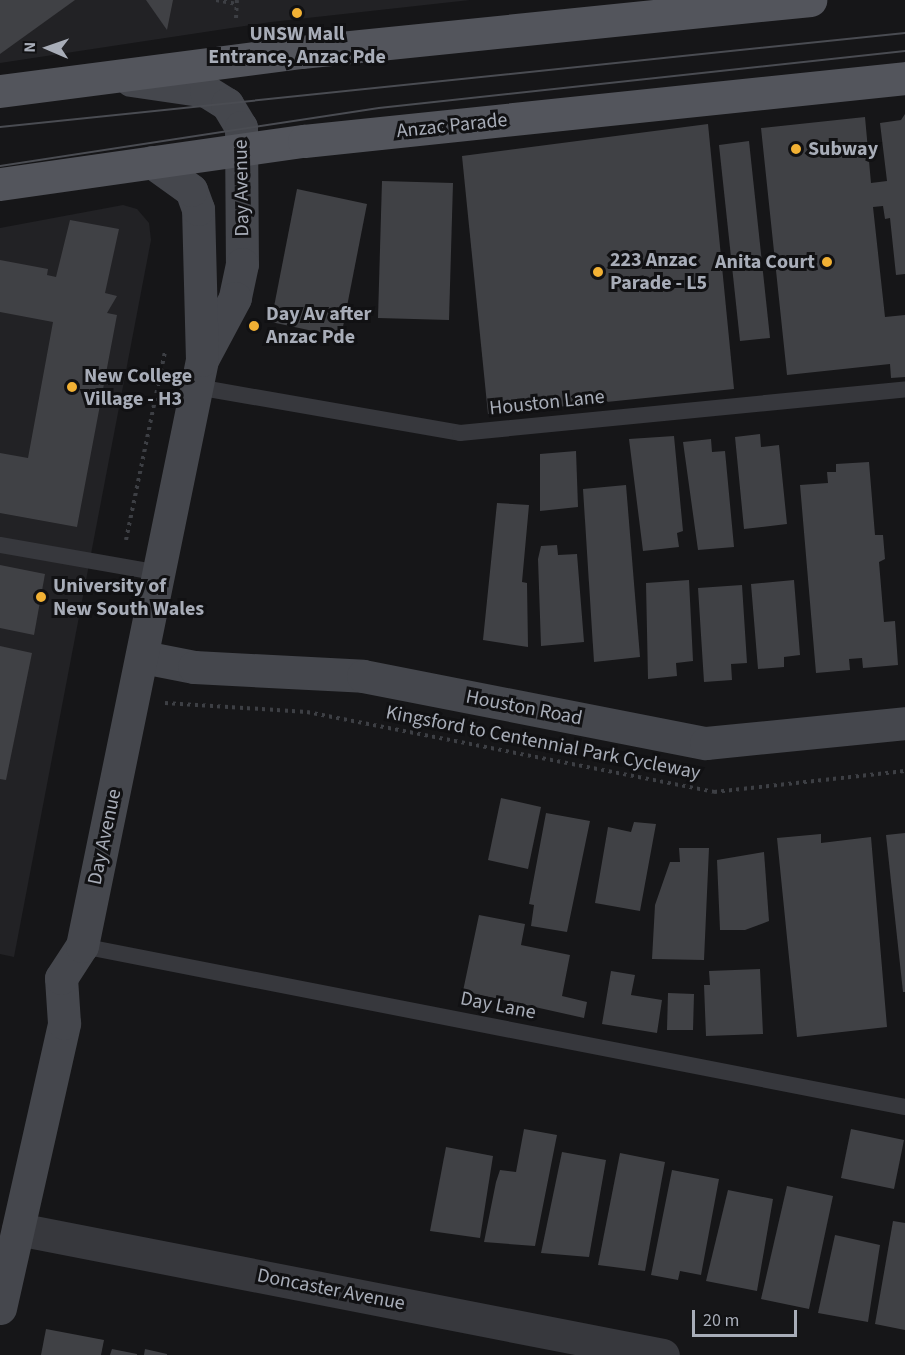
<!DOCTYPE html>
<style>
body{margin:0}
#map{position:relative;width:905px;height:1355px;overflow:hidden;background:#161618;font-family:"Source Sans 3",sans-serif}
div>[style]{position:absolute}
[style*='--x']{left:calc(var(--x)*1px);top:calc(var(--y)*1px);width:calc(var(--w)*1px);rotate:calc(var(--a)*1deg)}
.built>*{inset:0;background:#222225}
.building>*{inset:0;background:#404145}
.path>*{height:4px;margin-top:-2px;transform-origin:0;background:repeating-linear-gradient(90deg,#3d3f44 0 3px,transparent 0 7.5px)}
.lane>*{height:16px;margin:-8px;padding:0 8px;transform-origin:8px;border-radius:8px;background:#37383d}
.street>*{height:33px;margin:-16.5px;padding:0 16.5px;transform-origin:16.5px;border-radius:16.5px;background:#37383d}
.secondary>*{height:33px;margin:-16.5px;padding:0 16.5px;transform-origin:16.5px;border-radius:16.5px;background:#45474d}
.primary>*{height:33px;margin:-16.5px;padding:0 16.5px;transform-origin:16.5px;border-radius:16.5px;background:#53555c}
.tram>*{height:1.5px;margin:-0.75px;padding:0 0.75px;transform-origin:0.75px;border-radius:0.75px;background:#4a4c52}
.dots>*{width:16px;height:16px;translate:-50% -50%;box-sizing:border-box;border:3px solid #111113;border-radius:50%}
span{translate:-50% -50%;white-space:nowrap;text-align:center;line-height:1.15;-webkit-text-stroke:6px #111113;paint-order:stroke}
.poi-label{font-size:20px;color:#a8adb8;font-weight:700}
.left{translate:0 -50%;text-align:left}
.right{translate:-100% -50%;text-align:right}
.street-label{font-size:20px;color:#a8adb8}
.north{position:absolute;left:18px;top:18px;width:60px;height:60px;-webkit-text-stroke:4px #111113;paint-order:stroke;rotate:272deg;font-size:16px;font-weight:700;line-height:24px;text-align:center;color:#a8adb8}
.north::after{content:'';display:block;margin:auto;width:21px;height:27px;background:#a8adb8;clip-path:polygon(50% 0,100% 100%,50% 72%,0 100%)}
.scale{position:absolute;left:692px;top:1310px;width:105px;height:27px;box-sizing:border-box;border:3px solid #a8adb8;border-top:0;padding-left:8px;font-size:18px;line-height:21px;white-space:nowrap;color:#a8adb8;-webkit-text-stroke:4px #111113;paint-order:stroke}
</style>
<div id="map">
<div class="built">
<i style="clip-path:polygon(0 0,470px 0,271px 22px,0 63px)"></i>
<i style="clip-path:polygon(123px 205px,137px 209px,149px 223px,151px 240px,14px 957px,0 954px,0 228px)"></i>
</div>
<div class="building">
<i style="clip-path:polygon(0 0,75px 0,0 54px)"></i>
<i style="clip-path:polygon(146px 0,173px 0,167px 30px)"></i>
<i style="clip-path:polygon(905px 114px,905px 274px,896px 275px,890px 218px,885px 219px,883px 206px,873px 207px,885px 317px,905px 315px,905px 377px,891px 378px,890px 364px,787px 375px,761px 128px,865px 117px,871px 183px,887px 181px,880px 123px,901px 120px)"></i>
<i style="clip-path:polygon(708px 124px,734px 389px,488px 414px,462px 156px)"></i>
<i style="clip-path:polygon(749px 141px,770px 338px,740px 341px,719px 145px)"></i>
<i style="clip-path:polygon(382px 181px,453px 183px,449px 320px,378px 318px)"></i>
<i style="clip-path:polygon(297px 189px,367px 204px,341px 337px,271px 322px)"></i>
<i style="clip-path:polygon(70px 220px,119px 229px,105px 293px,117px 296px,107px 313px,117px 315px,77px 527px,0 513px,0 453px,28px 458px,53px 322px,0 312px,0 260px,48px 269px,47px 275px,56px 277px)"></i>
<i style="clip-path:polygon(760px 434px,761px 447px,779px 445px,787px 524px,744px 529px,735px 437px)"></i>
<i style="clip-path:polygon(674px 436px,683px 531px,677px 533px,679px 547px,643px 551px,629px 439px)"></i>
<i style="clip-path:polygon(711px 439px,712px 452px,725px 451px,734px 547px,698px 550px,683px 442px)"></i>
<i style="clip-path:polygon(576px 451px,578px 507px,540px 511px,540px 454px)"></i>
<i style="clip-path:polygon(869px 462px,875px 535px,883px 535px,885px 559px,879px 562px,884px 622px,895px 621px,898px 665px,863px 668px,862px 658px,849px 659px,850px 670px,816px 673px,800px 485px,828px 483px,827px 472px,836px 472px,836px 464px)"></i>
<i style="clip-path:polygon(626px 485px,640px 657px,594px 662px,583px 489px)"></i>
<i style="clip-path:polygon(497px 503px,529px 505px,522px 582px,527px 583px,528px 647px,483px 640px)"></i>
<i style="clip-path:polygon(557px 545px,558px 555px,577px 554px,584px 642px,541px 646px,538px 559px,541px 546px)"></i>
<i style="clip-path:polygon(0 565px,45px 574px,34px 635px,0 628px)"></i>
<i style="clip-path:polygon(689px 580px,693px 661px,676px 663px,677px 676px,648px 679px,646px 583px)"></i>
<i style="clip-path:polygon(794px 580px,800px 655px,784px 657px,784px 667px,758px 669px,751px 584px)"></i>
<i style="clip-path:polygon(742px 585px,747px 663px,731px 664px,732px 680px,704px 682px,698px 588px)"></i>
<i style="clip-path:polygon(0 646px,32px 653px,6px 780px,0 779px)"></i>
<i style="clip-path:polygon(501px 798px,541px 807px,528px 869px,488px 860px)"></i>
<i style="clip-path:polygon(546px 813px,590px 821px,567px 932px,531px 926px,534px 905px,529px 904px)"></i>
<i style="clip-path:polygon(634px 822px,656px 824px,640px 911px,595px 903px,608px 827px,631px 832px)"></i>
<i style="clip-path:polygon(905px 833px,905px 992px,903px 992px,886px 835px)"></i>
<i style="clip-path:polygon(821px 834px,821px 843px,871px 837px,887px 1027px,797px 1037px,777px 838px)"></i>
<i style="clip-path:polygon(679px 848px,709px 848px,704px 960px,652px 959px,655px 905px,670px 862px,680px 862px)"></i>
<i style="clip-path:polygon(764px 852px,769px 921px,745px 930px,720px 930px,717px 860px)"></i>
<i style="clip-path:polygon(479px 915px,525px 924px,521px 945px,570px 955px,562px 996px,587px 1002px,584px 1018px,463px 991px)"></i>
<i style="clip-path:polygon(760px 969px,763px 1034px,706px 1036px,704px 985px,710px 985px,709px 971px)"></i>
<i style="clip-path:polygon(611px 971px,635px 975px,631px 995px,662px 1000px,657px 1033px,602px 1024px)"></i>
<i style="clip-path:polygon(668px 993px,694px 994px,693px 1030px,667px 1030px)"></i>
<i style="clip-path:polygon(524px 1129px,557px 1135px,535px 1246px,484px 1242px,496px 1182px,500px 1170px,516px 1172px)"></i>
<i style="clip-path:polygon(851px 1129px,904px 1140px,894px 1189px,841px 1178px)"></i>
<i style="clip-path:polygon(446px 1147px,493px 1156px,480px 1238px,430px 1231px)"></i>
<i style="clip-path:polygon(562px 1152px,606px 1160px,589px 1257px,541px 1253px)"></i>
<i style="clip-path:polygon(620px 1153px,665px 1162px,645px 1271px,598px 1265px)"></i>
<i style="clip-path:polygon(672px 1170px,719px 1179px,701px 1275px,680px 1271px,678px 1280px,651px 1275px)"></i>
<i style="clip-path:polygon(787px 1186px,833px 1196px,809px 1309px,761px 1299px)"></i>
<i style="clip-path:polygon(728px 1190px,773px 1199px,757px 1291px,706px 1281px)"></i>
<i style="clip-path:polygon(893px 1221px,905px 1223px,905px 1330px,875px 1324px)"></i>
<i style="clip-path:polygon(835px 1235px,880px 1245px,868px 1322px,818px 1313px)"></i>
<i style="clip-path:polygon(46px 1329px,104px 1340px,101px 1355px,41px 1355px)"></i>
<i style="clip-path:polygon(112px 1349px,137px 1354px,137px 1355px,110px 1355px)"></i>
<i style="clip-path:polygon(145px 1349px,167px 1354px,167px 1355px,144px 1355px)"></i>
</div>
<div class="path">
<i style="--x:216;--y:0;--w:20;--a:11"></i>
<i style="--x:236;--y:18;--w:18;--a:-87"></i>
<i style="--x:126;--y:540;--w:193;--a:-78.3"></i>
<i style="--x:165;--y:703;--w:142;--a:3.6"></i>
<i style="--x:307;--y:712;--w:415;--a:11.1"></i>
<i style="--x:714;--y:792;--w:192;--a:-6.3"></i>
</div>
<div class="lane">
<i style="--x:197;--y:387;--w:267;--a:9.9"></i>
<i style="--x:460;--y:433;--w:447;--a:-5.6"></i>
<i style="--x:0;--y:545;--w:163;--a:9.9"></i>
<i style="--x:82;--y:946;--w:839;--a:11.07"></i>
</div>
<div class="street">
<i style="--x:18;--y:1229;--w:657;--a:11.05"></i>
</div>
<div class="secondary">
<i style="--x:131;--y:80;--w:76;--a:8.3"></i>
<i style="--x:206;--y:91;--w:25;--a:32"></i>
<i style="--x:227;--y:104;--w:27;--a:59"></i>
<i style="--x:241;--y:127;--w:137;--a:89.6"></i>
<i style="--x:242;--y:264;--w:35;--a:102"></i>
<i style="--x:235;--y:298;--w:66;--a:118.1"></i>
<i style="--x:143;--y:657;--w:52;--a:11.1"></i>
<i style="--x:194;--y:667;--w:169;--a:3"></i>
<i style="--x:363;--y:676;--w:349;--a:11.1"></i>
<i style="--x:706;--y:743;--w:200;--a:-5.7"></i>
<i style="--x:0;--y:1308;--w:292;--a:-77.3"></i>
<i style="--x:64;--y:1023;--w:45;--a:-93.8"></i>
<i style="--x:61;--y:978;--w:38;--a:-57"></i>
<i style="--x:82;--y:946;--w:598;--a:-78.43"></i>
<i style="--x:202;--y:360;--w:151;--a:-91.5"></i>
<i style="--x:198;--y:209;--w:20;--a:-110"></i>
<i style="--x:191;--y:190;--w:48;--a:-144.3"></i>
</div>
<div class="primary">
<i style="--x:0;--y:91;--w:304;--a:-7.4"></i>
<i style="--x:301;--y:52;--w:512;--a:-5.83"></i>
<i style="--x:0;--y:184;--w:307;--a:-8.1"></i>
<i style="--x:304;--y:141;--w:604;--a:-5.98"></i>
</div>
<div class="tram">
<i style="--x:0;--y:127;--w:910;--a:-5.93"></i>
<i style="--x:0;--y:166;--w:383;--a:-8.7"></i>
<i style="--x:379;--y:108;--w:529;--a:-6.18"></i>
</div>
<div class="dots">
<i style="left:297px;top:13px;background:#f2b134"></i>
<i style="left:796px;top:149px;background:#f2b134"></i>
<i style="left:827px;top:262px;background:#f2b134"></i>
<i style="left:598px;top:272px;background:#f2b134"></i>
<i style="left:254px;top:326px;background:#f2b134"></i>
<i style="left:72px;top:387px;background:#f2b134"></i>
<i style="left:41px;top:597px;background:#f2b134"></i>
</div>
<div class="poi-label">
<span style="left:297px;top:46px">UNSW Mall<br>Entrance, Anzac Pde</span>
<span class="left" style="left:808px;top:149px">Subway</span>
<span class="left" style="left:610px;top:272px">223 Anzac<br>Parade - L5</span>
<span class="right" style="left:815px;top:262px">Anita Court</span>
<span class="left" style="left:266px;top:326px">Day Av after<br>Anzac Pde</span>
<span class="left" style="left:84px;top:388px">New College<br>Village - H3</span>
<span class="left" style="left:53px;top:598px">University of<br>New South Wales</span>
</div>
<div class="street-label">
<span style="left:452px;top:126px;rotate:-6deg">Anzac Parade</span>
<span style="left:242px;top:188px;rotate:-91deg">Day Avenue</span>
<span style="left:547px;top:403px;rotate:-6deg">Houston Lane</span>
<span style="left:524px;top:708px;rotate:11deg">Houston Road</span>
<span style="left:543px;top:743px;rotate:11deg">Kingsford to Centennial Park Cycleway</span>
<span style="left:105px;top:837px;rotate:-78deg">Day Avenue</span>
<span style="left:498px;top:1006px;rotate:11deg">Day Lane</span>
<span style="left:331px;top:1290px;rotate:11deg">Doncaster Avenue</span>
</div>
<div class="north">N</div>
<div class="scale">20 m</div>
</div>
